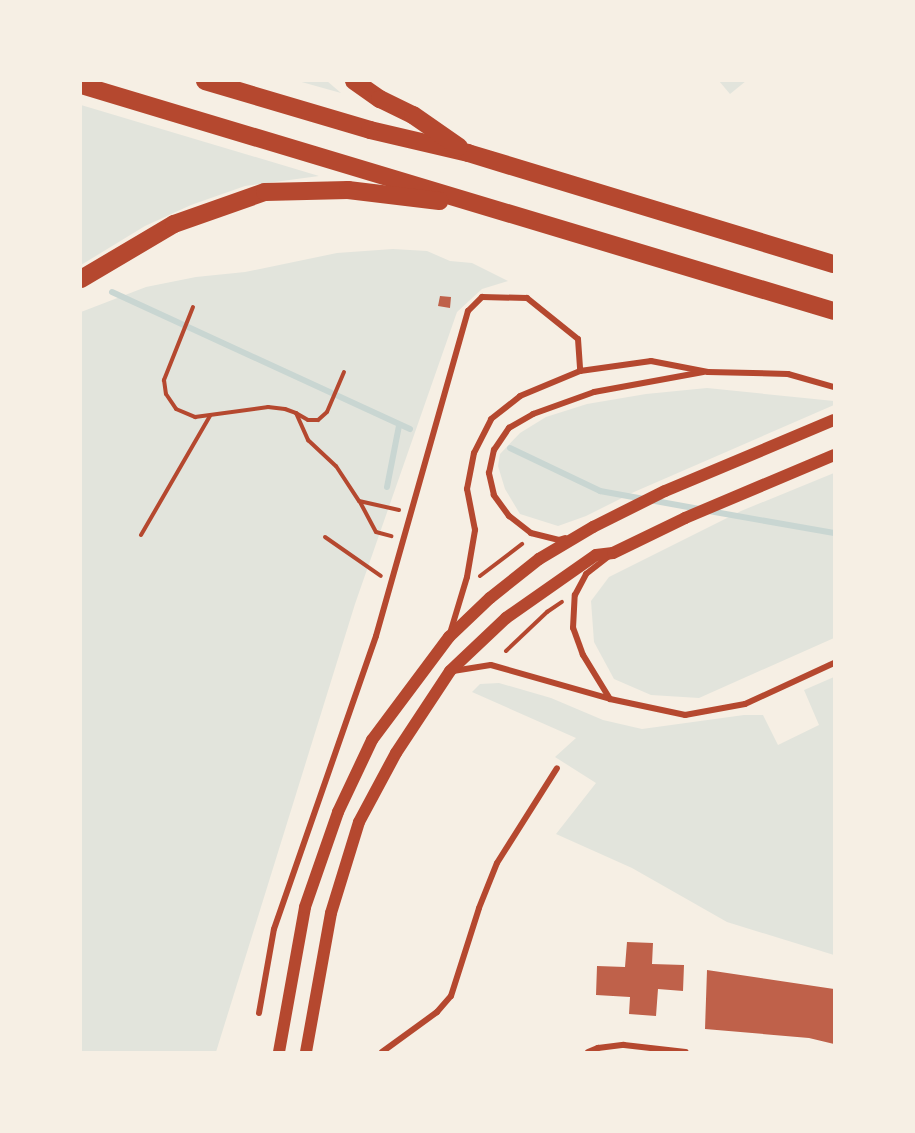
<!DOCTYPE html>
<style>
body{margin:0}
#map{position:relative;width:915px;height:1133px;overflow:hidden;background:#f6efe4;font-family:Manrope,sans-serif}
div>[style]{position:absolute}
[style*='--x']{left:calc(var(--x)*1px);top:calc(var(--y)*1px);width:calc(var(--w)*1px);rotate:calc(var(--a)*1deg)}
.green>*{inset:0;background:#e2e4dc}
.stream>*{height:6px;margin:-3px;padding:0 3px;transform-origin:3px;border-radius:3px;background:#c9d6d2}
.building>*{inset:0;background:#bf614a}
.path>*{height:4px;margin:-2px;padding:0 2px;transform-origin:2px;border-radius:2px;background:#b5482f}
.minor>*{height:6px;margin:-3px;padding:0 3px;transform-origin:3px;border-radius:3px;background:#b5482f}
.secondary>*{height:12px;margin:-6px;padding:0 6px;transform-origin:6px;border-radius:6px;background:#b5482f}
.motorway>*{height:18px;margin:-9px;padding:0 9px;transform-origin:9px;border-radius:9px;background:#b5482f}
span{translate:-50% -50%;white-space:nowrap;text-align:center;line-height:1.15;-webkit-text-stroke:6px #f6efe4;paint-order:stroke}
.frame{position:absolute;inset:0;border:82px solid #f6efe4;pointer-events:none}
</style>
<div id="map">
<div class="green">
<i style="clip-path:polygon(298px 81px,327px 81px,341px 93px)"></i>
<i style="clip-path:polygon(719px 81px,746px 81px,730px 94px)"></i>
<i style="clip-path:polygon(81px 105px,319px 176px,245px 186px,191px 205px,145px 226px,81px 265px)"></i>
<i style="clip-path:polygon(393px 249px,427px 251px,450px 261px,472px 263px,508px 281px,482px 289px,457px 312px,355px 604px,216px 1052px,81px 1052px,81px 312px,146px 287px,196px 277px,245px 272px,337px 253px)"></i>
<i style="clip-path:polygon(707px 388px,834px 401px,834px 405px,634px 492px,586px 516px,558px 526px,520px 514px,505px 489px,498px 466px,500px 454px,520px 433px,546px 417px,587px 404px,646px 394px)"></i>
<i style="clip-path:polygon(834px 473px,834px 638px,699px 698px,651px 695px,614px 679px,594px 642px,591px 601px,609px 577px,741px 511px)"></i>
<i style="clip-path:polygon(834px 677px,834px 955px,727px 922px,632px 868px,556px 834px,596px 783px,555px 757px,576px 738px,472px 692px,480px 684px,499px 683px,551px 698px,603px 720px,642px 729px,744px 715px,763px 715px,778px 745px,819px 725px,804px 690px)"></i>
</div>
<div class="stream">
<i style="--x:112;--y:292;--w:328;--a:24.7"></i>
<i style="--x:510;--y:448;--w:100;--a:25.5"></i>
<i style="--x:600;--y:491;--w:101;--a:10.3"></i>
<i style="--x:387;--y:487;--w:62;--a:-78.9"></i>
<i style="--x:709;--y:511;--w:127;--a:10"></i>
</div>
<div class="building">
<i style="clip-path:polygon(440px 296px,451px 297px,450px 308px,438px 306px)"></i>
<i style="clip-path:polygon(627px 942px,653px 943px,652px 964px,684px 965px,683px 991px,658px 989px,656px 1016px,629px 1014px,630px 997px,596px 995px,597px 966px,625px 967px)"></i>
<i style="clip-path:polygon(707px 970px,834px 989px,834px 1044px,809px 1038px,705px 1029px)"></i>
</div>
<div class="path">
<i style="--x:193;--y:307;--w:79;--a:111.7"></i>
<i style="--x:164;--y:380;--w:14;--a:82"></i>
<i style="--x:166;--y:394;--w:18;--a:56"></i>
<i style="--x:176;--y:409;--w:21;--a:23"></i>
<i style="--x:195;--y:417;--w:74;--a:-7.8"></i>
<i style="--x:268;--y:407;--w:17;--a:7"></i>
<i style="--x:285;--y:409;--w:12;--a:20"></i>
<i style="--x:344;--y:372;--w:43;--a:113"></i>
<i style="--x:327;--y:412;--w:12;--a:138"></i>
<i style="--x:318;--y:420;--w:10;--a:180"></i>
<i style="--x:308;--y:420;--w:14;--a:-150"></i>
<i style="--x:296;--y:413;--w:30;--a:66"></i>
<i style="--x:308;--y:440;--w:38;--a:43"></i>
<i style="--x:336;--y:466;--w:42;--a:56.7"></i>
<i style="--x:359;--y:501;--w:41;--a:12.7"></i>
<i style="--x:360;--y:502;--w:34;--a:62"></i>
<i style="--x:376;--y:532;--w:16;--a:15"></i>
<i style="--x:141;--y:535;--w:138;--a:-59.9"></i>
<i style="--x:325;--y:537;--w:68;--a:34.9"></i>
<i style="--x:480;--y:576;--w:53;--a:-37.3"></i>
<i style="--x:506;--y:651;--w:57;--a:-43.6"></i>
<i style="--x:547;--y:612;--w:18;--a:-34"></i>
</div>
<div class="minor">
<i style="--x:565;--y:538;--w:6;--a:162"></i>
<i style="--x:559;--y:540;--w:29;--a:-166"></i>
<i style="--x:531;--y:533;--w:28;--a:-142"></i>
<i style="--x:509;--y:516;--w:26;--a:-126"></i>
<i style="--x:494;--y:495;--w:23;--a:-103"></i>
<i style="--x:489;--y:473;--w:24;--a:-78"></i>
<i style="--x:494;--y:450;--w:27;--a:-56"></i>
<i style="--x:509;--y:428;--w:28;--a:-30"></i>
<i style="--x:533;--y:414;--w:65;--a:-19.8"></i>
<i style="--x:594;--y:392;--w:111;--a:-10.4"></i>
<i style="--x:451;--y:630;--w:55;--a:-73.2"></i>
<i style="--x:467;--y:577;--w:48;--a:-80.3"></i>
<i style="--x:475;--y:530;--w:42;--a:-101"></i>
<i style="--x:467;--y:489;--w:37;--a:-79"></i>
<i style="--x:474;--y:453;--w:38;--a:-63"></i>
<i style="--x:491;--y:419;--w:37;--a:-38"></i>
<i style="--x:520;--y:396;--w:65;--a:-22.6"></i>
<i style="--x:580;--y:371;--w:72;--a:-8"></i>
<i style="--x:651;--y:361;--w:58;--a:10.9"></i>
<i style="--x:708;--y:372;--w:80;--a:1.4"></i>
<i style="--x:788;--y:374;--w:48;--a:15.8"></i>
<i style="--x:453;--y:671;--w:38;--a:-9"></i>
<i style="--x:491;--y:665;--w:124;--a:15.9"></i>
<i style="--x:610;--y:699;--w:52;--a:-121.5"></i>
<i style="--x:583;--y:655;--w:29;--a:-110"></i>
<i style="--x:573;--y:628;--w:33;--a:-87"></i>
<i style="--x:575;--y:595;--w:24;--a:-62"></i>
<i style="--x:586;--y:574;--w:31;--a:-38"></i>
<i style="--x:610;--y:699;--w:77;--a:12"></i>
<i style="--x:685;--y:715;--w:61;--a:-10.4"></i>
<i style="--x:745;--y:704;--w:98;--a:-24.7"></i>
<i style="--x:259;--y:1013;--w:85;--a:-79.9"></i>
<i style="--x:274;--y:929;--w:310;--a:-70.8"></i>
<i style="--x:376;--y:636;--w:338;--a:-74.2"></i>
<i style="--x:468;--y:311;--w:20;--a:-45"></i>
<i style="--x:482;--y:297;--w:45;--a:1.3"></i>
<i style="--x:527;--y:298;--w:65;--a:38.8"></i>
<i style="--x:578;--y:339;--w:32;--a:86"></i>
<i style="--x:382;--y:1052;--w:68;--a:-36"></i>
<i style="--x:437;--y:1012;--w:21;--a:-49"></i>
<i style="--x:451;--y:996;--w:92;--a:-72.3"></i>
<i style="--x:479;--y:908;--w:48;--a:-68.2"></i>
<i style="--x:497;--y:863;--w:112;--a:-57.7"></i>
<i style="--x:588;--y:1052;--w:11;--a:-22"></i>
<i style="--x:598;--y:1048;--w:26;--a:-7"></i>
<i style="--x:624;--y:1045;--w:62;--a:6.4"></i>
</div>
<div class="secondary">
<i style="--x:279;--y:1052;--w:147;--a:-79.8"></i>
<i style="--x:305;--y:907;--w:101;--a:-70.8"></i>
<i style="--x:338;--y:812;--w:80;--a:-64.7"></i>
<i style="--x:372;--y:740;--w:129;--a:-53.2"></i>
<i style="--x:449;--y:637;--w:57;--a:-43.6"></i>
<i style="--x:490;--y:598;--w:63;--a:-38.5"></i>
<i style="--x:539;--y:559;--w:63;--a:-30.7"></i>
<i style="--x:593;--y:527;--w:80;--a:-26.6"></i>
<i style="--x:665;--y:491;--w:183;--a:-22.8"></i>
<i style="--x:306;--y:1052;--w:141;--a:-79.8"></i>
<i style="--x:331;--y:913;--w:95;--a:-72.9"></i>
<i style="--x:359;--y:822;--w:78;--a:-61.8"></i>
<i style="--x:396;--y:753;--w:98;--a:-56.6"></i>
<i style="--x:450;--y:671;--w:77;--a:-43.4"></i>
<i style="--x:506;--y:618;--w:110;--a:-35"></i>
<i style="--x:596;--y:555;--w:17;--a:-7"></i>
<i style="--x:613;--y:553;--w:80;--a:-25.9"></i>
<i style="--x:685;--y:518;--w:162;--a:-22.9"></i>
</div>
<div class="motorway">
<i style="--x:205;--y:81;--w:172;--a:16.5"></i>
<i style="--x:370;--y:130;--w:101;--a:13.2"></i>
<i style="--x:468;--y:153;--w:382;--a:16.9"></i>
<i style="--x:354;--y:81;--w:32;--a:35"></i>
<i style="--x:380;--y:99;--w:37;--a:26"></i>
<i style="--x:413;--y:115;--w:56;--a:34.8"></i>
<i style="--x:81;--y:85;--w:786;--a:16.71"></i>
<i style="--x:81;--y:279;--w:108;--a:-30.6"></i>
<i style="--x:174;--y:224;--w:96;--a:-19.4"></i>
<i style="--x:265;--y:192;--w:83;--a:-1.4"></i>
<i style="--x:348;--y:190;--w:92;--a:6.9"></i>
</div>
<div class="frame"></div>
</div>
